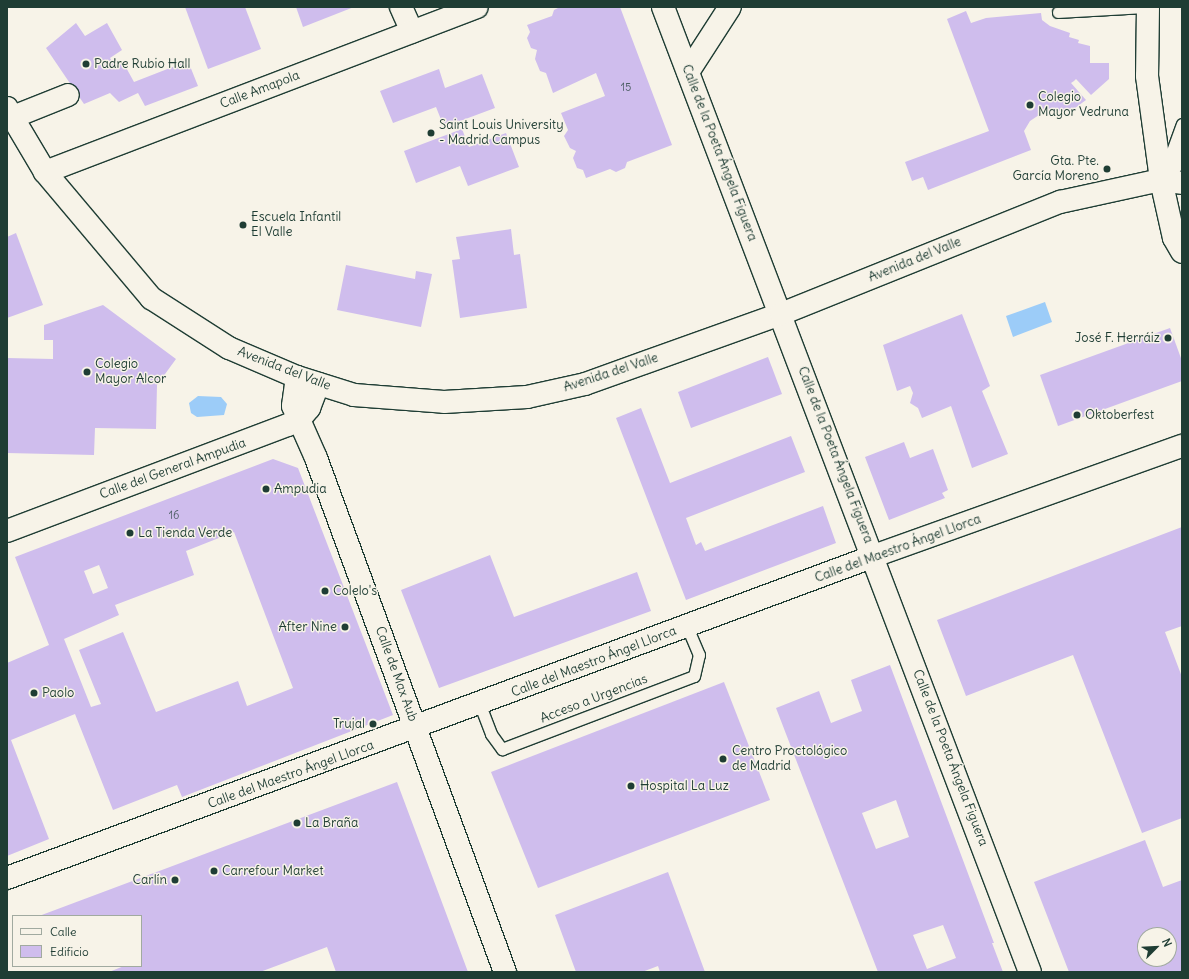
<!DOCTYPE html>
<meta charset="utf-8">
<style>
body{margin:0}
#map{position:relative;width:1189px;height:979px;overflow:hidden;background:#f7f3e8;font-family:Delius,sans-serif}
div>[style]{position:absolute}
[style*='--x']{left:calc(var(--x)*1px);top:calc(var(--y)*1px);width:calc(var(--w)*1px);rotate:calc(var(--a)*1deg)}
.water>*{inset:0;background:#9cccf8}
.building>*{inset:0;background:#cfbded}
.roads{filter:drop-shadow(1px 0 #1f3d34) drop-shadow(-1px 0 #1f3d34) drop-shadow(0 1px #1f3d34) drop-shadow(0 -1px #1f3d34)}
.service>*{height:11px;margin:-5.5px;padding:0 5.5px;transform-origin:5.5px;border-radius:5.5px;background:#f7f3e8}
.minor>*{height:22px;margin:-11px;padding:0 11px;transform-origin:11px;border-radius:11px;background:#f7f3e8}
.tertiary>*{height:22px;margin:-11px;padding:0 11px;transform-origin:11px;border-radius:11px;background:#f7f3e8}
.dots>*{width:11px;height:11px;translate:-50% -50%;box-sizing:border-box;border:2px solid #f7f3e8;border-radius:50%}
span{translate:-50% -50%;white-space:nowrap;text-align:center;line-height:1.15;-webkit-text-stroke:3px #f7f3e8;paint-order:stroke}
.number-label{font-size:11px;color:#4b5d62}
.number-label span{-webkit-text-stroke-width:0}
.poi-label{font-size:13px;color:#1f3d34}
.left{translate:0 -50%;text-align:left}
.right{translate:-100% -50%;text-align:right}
.street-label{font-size:13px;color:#1f3d34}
.frame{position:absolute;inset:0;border:8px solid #1f3d34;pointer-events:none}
.legend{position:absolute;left:12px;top:915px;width:130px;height:52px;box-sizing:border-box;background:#f7f3e8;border:1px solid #a1aaa0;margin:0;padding:5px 7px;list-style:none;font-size:12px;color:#1f3d34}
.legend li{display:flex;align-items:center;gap:8px;height:20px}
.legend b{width:20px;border:1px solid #a1aaa0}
.north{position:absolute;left:1137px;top:927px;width:40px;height:40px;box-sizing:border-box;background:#f7f3e8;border:1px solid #a1aaa0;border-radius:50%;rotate:66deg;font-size:11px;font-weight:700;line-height:16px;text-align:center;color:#1f3d34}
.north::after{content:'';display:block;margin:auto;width:14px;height:18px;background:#1f3d34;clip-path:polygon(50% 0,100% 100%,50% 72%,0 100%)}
</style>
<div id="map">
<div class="water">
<i style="clip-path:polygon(1045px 302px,1052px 322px,1013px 337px,1006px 316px)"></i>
<i style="clip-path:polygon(198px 396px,221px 397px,227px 404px,224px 415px,197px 417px,191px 413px,189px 403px)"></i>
</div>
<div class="building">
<i style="clip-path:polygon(185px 7px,245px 7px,261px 49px,208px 69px)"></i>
<i style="clip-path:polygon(296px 7px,354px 7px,303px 27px)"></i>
<i style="clip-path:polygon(560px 7px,620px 7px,672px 145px,627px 162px,625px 168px,616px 172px,610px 169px,586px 178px,583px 170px,577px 168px,573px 158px,576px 151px,570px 148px,564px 136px,568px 130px,561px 113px,605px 96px,596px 73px,553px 93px,546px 73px,540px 71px,535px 59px,537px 50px,531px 48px,527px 38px,530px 32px,527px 25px,552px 16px,554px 10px)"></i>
<i style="clip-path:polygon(966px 11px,971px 23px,986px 18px,1041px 13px,1042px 20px,1050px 26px,1070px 33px,1069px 37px,1079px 40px,1078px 43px,1090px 46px,1090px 63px,1109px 63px,1109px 79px,1091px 95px,1076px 79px,1074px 81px,1071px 83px,1086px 100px,1071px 111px,1045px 111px,1030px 121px,1024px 131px,1031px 150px,928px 190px,923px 177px,912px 181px,905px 162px,989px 131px,947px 19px)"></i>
<i style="clip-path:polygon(76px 23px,85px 36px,107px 23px,122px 50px,110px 58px,115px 66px,123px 62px,134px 82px,188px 61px,198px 86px,145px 106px,138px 93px,119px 102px,110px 93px,84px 104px,46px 48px)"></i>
<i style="clip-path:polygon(439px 69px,445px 88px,482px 74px,495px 108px,444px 127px,436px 107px,393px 123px,380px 91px)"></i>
<i style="clip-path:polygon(462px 129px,469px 147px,506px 133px,519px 167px,468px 186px,460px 166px,416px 183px,404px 151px)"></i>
<i style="clip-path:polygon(511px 229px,514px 255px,520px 254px,527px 308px,460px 318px,452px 260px,460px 259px,456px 237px)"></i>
<i style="clip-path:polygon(16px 233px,43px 305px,7px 318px,7px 237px)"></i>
<i style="clip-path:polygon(346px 265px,415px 279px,416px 271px,432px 274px,421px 327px,337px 310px)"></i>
<i style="clip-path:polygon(103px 305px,176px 359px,157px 385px,156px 429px,95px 428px,94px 455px,7px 453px,7px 358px,53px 359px,53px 340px,44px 340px,44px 325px)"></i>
<i style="clip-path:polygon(962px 314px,990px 386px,982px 391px,1008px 454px,972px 468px,951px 406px,922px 418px,918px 408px,910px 403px,913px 393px,910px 386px,897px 391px,883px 345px)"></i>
<i style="clip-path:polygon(1170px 328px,1182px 361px,1182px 381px,1058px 426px,1040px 375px)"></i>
<i style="clip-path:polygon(768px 357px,782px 394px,691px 428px,678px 392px)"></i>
<i style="clip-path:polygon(641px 408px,670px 483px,791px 436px,805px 472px,686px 518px,696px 545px,701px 542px,705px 551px,823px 506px,836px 543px,686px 600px,616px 418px)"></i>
<i style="clip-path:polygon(904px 442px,910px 458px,933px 449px,948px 490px,942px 493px,945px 498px,889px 520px,865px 457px)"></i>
<i style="clip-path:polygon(evenodd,273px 459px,298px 468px,393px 715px,182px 797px,177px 785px,113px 810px,75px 714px,11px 740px,49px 839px,7px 856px,7px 663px,49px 645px,15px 557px,273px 459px,234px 532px,293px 688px,247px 706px,238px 681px,156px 712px,123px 632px,79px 650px,101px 704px,91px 707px,64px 639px,119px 615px,115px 605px,194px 575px,186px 551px,234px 532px,273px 459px,99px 565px,108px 588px,93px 594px,84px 571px,99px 565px)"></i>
<i style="clip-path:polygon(1182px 527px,1182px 626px,1165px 632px,1182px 677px,1182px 818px,1142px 833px,1073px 655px,966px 696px,937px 620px)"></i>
<i style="clip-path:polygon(490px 555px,514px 617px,637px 572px,651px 611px,439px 688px,401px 590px)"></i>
<i style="clip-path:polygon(evenodd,890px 665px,994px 943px,992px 943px,1003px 972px,878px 972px,776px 708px,819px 691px,831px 723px,862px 711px,851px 680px,890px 665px,896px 800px,909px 837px,876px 849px,862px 813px,896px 800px,890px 665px,943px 925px,956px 958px,927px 969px,913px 935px,943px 925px)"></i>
<i style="clip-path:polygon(724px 682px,770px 800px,538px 888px,491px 772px)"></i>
<i style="clip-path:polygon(397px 782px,468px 972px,336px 972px,327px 947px,260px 972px,109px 972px,124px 966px,141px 966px,141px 916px,39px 916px)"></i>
<i style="clip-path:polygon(evenodd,1145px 840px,1163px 887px,1182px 880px,1182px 972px,1069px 972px,1034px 882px,1145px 840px,1145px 935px,1169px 935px,1169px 959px,1145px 959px,1145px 935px)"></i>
<i style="clip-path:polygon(668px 872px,705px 972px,660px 972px,658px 966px,642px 972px,576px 972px,555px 915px)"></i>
</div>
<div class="roads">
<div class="service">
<i style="--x:1058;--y:12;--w:86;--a:-3.3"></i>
<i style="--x:1171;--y:154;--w:32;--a:-70"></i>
<i style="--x:480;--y:705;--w:31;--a:69"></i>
<i style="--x:491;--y:734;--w:19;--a:54"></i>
<i style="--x:502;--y:749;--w:205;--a:-20.8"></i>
<i style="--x:694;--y:676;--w:22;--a:-77"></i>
<i style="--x:699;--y:655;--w:30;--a:-113"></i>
</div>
<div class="minor">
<i style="--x:401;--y:7;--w:27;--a:66"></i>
<i style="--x:663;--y:7;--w:1032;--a:69.18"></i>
<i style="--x:688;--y:72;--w:77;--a:-57.1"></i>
<i style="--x:7;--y:108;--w:74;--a:59.3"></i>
<i style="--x:45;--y:172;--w:165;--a:49.9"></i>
<i style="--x:151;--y:298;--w:93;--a:32.7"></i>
<i style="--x:229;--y:348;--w:74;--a:23.1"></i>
<i style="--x:297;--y:377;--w:60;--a:17.5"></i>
<i style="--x:354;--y:395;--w:90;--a:4.4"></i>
<i style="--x:444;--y:402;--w:83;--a:-3.4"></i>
<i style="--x:527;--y:397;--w:59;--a:-12.6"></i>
<i style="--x:585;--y:384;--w:208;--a:-19.7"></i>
<i style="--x:781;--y:314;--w:301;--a:-21.9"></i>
<i style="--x:1060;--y:202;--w:103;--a:-12.3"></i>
<i style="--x:1161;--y:180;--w:37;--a:-56"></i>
<i style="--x:13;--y:117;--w:59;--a:-21.8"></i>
<i style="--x:45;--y:172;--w:462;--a:-20.9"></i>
<i style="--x:297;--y:377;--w:29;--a:98"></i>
<i style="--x:293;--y:406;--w:57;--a:66.1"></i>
<i style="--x:316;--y:458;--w:548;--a:69.81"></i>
<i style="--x:7;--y:531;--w:300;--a:-20.7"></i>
<i style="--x:288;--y:425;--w:12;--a:-24"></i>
<i style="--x:299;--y:420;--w:16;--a:-50"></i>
<i style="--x:309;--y:408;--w:26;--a:-69"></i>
<i style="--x:7;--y:878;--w:925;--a:-20.37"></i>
<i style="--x:874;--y:556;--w:327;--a:-19.7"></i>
</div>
<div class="tertiary">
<i style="--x:1148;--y:7;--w:69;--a:90.8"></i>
<i style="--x:1147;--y:76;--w:105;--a:82.3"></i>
<i style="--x:1161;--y:180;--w:59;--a:77.4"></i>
<i style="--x:1174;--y:238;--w:16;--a:60"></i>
<i style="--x:1161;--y:180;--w:21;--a:8"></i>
</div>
</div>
<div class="dots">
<i style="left:86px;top:64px;background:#1f3d34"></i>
<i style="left:1030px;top:105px;background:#1f3d34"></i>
<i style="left:431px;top:133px;background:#1f3d34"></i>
<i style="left:1107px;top:169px;background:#1f3d34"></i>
<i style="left:243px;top:225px;background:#1f3d34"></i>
<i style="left:1168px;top:338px;background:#1f3d34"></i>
<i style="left:87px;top:372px;background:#1f3d34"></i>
<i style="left:1077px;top:415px;background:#1f3d34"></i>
<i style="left:266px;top:489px;background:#1f3d34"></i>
<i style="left:130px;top:533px;background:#1f3d34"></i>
<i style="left:325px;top:591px;background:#1f3d34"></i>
<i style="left:345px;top:627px;background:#1f3d34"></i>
<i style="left:34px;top:693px;background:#1f3d34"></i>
<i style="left:373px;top:724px;background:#1f3d34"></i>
<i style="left:723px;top:759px;background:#1f3d34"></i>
<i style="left:631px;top:786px;background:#1f3d34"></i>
<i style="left:297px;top:823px;background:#1f3d34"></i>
<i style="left:214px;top:871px;background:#1f3d34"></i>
<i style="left:175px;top:880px;background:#1f3d34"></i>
</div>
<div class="number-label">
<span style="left:626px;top:87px">15</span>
<span style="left:174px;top:515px">16</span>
</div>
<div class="poi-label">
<span class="left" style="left:94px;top:64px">Padre Rubio Hall</span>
<span class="left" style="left:1038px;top:105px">Colegio<br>Mayor Vedruna</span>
<span class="left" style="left:439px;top:133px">Saint Louis University<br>- Madrid Campus</span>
<span class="right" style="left:1099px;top:169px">Gta. Pte.<br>García Moreno</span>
<span class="left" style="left:251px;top:225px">Escuela Infantil<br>El Valle</span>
<span class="right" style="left:1160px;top:338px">José F. Herráiz</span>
<span class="left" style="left:95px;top:372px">Colegio<br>Mayor Alcor</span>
<span class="left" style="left:1085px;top:415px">Oktoberfest</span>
<span class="left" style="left:274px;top:489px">Ampudia</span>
<span class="left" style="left:138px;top:533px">La Tienda Verde</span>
<span class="left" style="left:333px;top:591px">Colelo's</span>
<span class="right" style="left:337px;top:627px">After Nine</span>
<span class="left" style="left:42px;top:693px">Paolo</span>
<span class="right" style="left:365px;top:724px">Trujal</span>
<span class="left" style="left:732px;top:759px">Centro Proctológico<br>de Madrid</span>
<span class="left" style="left:640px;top:786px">Hospital La Luz</span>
<span class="left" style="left:305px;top:823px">La Braña</span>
<span class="left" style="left:222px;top:871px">Carrefour Market</span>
<span class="right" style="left:167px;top:880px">Carlín</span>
</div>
<div class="street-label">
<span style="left:260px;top:90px;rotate:-21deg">Calle Amapola</span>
<span style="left:719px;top:153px;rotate:69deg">Calle de la Poeta Ángela Figuera</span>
<span style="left:915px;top:260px;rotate:-22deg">Avenida del Valle</span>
<span style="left:284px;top:369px;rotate:21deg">Avenida del Valle</span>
<span style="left:611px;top:373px;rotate:-18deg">Avenida del Valle</span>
<span style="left:835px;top:455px;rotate:69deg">Calle de la Poeta Ángela Figuera</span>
<span style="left:173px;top:469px;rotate:-20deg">Calle del General Ampudia</span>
<span style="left:898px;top:549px;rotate:-20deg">Calle del Maestro Ángel Llorca</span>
<span style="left:594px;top:662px;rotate:-21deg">Calle del Maestro Ángel Llorca</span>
<span style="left:396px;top:674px;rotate:70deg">Calle de Max Aub</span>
<span style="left:594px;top:699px;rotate:-21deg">Acceso a Urgencias</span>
<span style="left:950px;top:758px;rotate:69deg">Calle de la Poeta Ángela Figuera</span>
<span style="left:291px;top:775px;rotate:-20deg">Calle del Maestro Ángel Llorca</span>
</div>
<div class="frame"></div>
<ul class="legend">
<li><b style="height:5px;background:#f7f3e8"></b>Calle</li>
<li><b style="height:11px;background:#cfbded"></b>Edificio</li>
</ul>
<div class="north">N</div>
</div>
